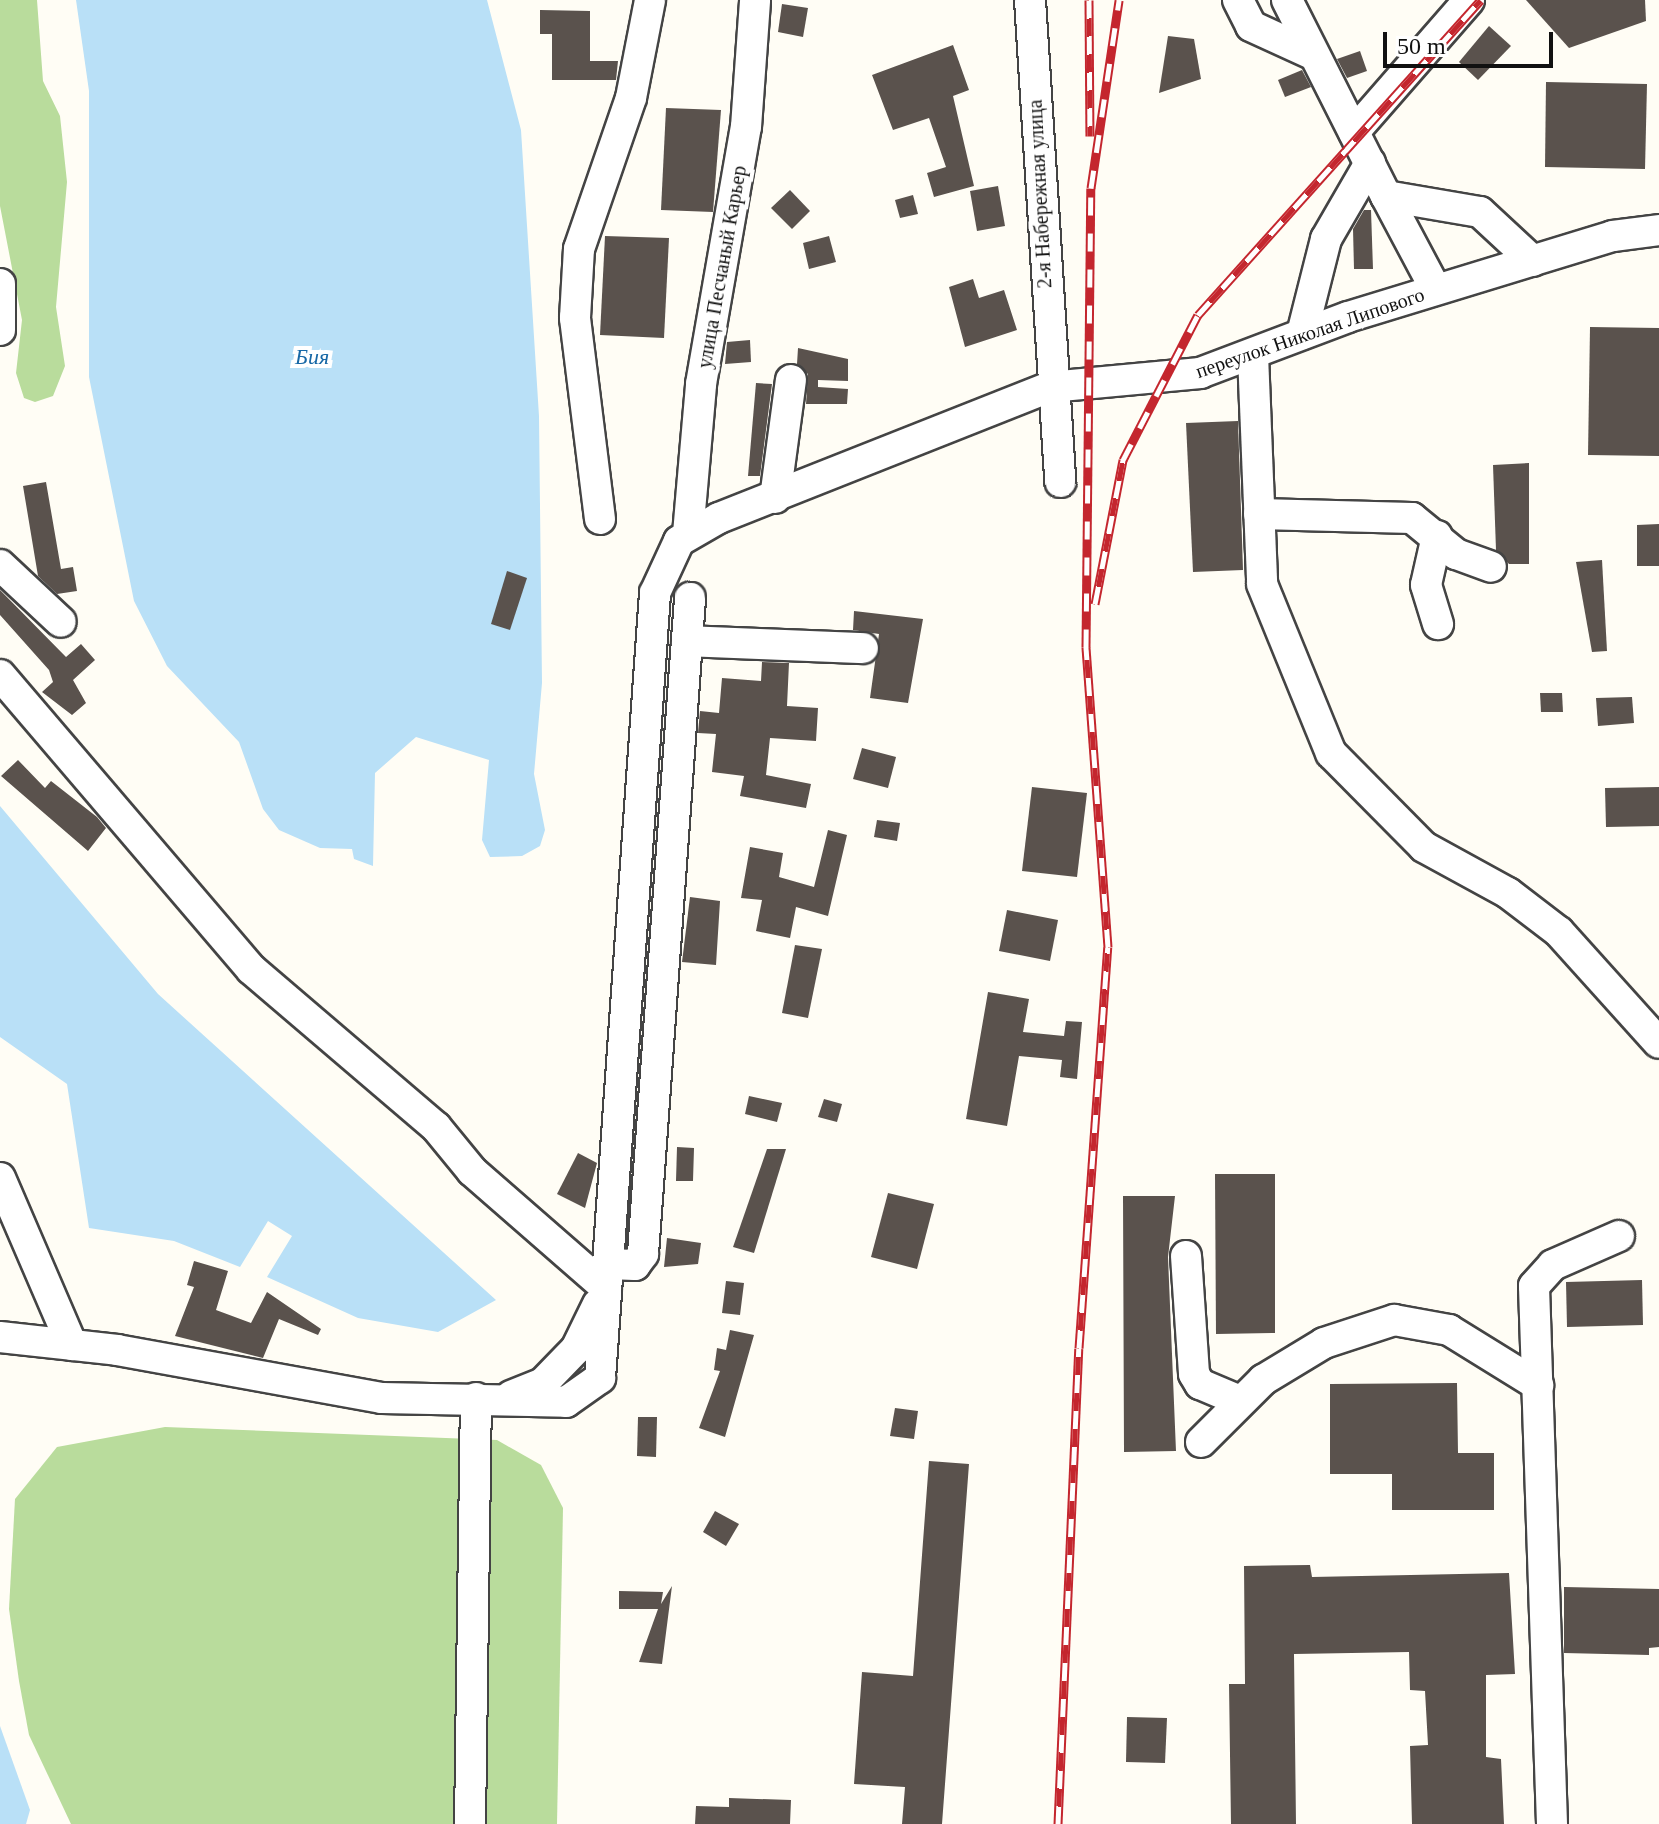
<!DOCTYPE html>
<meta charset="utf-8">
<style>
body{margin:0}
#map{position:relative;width:1659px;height:1824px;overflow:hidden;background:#fffdf5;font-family:Georgia,serif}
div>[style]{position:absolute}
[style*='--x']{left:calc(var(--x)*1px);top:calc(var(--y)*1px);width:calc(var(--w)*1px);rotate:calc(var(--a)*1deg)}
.forest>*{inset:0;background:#b9dc9c}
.water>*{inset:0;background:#b9e0f7}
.building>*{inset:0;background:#5a524d}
.roads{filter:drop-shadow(2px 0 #444) drop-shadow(-2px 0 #444) drop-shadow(0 2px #444) drop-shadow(0 -2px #444)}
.minor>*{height:30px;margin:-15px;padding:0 15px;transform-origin:15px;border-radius:15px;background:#fff}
.rail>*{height:9px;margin-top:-4.5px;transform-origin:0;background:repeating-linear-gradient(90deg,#fff 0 18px,#c4262e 0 36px);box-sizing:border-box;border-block:2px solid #c4262e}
span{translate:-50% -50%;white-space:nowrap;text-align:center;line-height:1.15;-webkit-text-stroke:8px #fff;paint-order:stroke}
.street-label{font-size:20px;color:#111}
.water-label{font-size:22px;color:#1768a6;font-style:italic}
.scale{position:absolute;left:1383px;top:32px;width:170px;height:36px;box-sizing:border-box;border:4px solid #111;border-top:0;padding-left:10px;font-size:24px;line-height:28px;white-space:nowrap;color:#111;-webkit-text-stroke:6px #fff;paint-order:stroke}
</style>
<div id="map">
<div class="forest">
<i style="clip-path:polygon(0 0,37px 0,43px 81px,60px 116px,67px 182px,56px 307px,65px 366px,53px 396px,35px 402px,24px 398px,16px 373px,22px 320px,0 206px)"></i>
<i style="clip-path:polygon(165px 1427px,497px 1440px,541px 1465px,563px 1508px,557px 1824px,71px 1824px,29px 1735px,19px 1681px,9px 1609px,15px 1499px,57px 1447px)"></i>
</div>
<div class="water">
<i style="clip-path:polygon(76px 0,487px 0,521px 130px,539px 416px,542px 683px,534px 774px,545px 830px,540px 846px,522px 856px,490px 857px,482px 840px,489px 760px,416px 737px,375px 773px,373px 866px,354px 859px,352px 849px,320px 848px,279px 830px,263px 809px,239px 742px,167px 666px,134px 601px,89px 377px,89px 91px)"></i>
<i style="clip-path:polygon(0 806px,158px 994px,496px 1300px,438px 1332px,358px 1318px,267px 1277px,292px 1236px,268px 1221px,240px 1267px,174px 1241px,89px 1228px,67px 1084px,0 1037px)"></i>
<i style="clip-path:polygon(0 1726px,30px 1810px,26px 1824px,0 1824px)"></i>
</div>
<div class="building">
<i style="clip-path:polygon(1526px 0,1645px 0,1646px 21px,1569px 48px)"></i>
<i style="clip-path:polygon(782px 4px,808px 8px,803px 37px,778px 32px)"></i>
<i style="clip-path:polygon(540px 10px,590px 11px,590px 61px,618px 61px,616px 80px,552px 80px,552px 34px,540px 34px)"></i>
<i style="clip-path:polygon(1489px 26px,1511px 46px,1478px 80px,1459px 62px)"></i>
<i style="clip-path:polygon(1168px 36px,1194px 39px,1201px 79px,1159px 93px)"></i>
<i style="clip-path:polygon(953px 45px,969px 90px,953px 96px,974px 186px,934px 197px,927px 173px,946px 167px,929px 118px,893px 130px,872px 75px)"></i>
<i style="clip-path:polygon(1360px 51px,1367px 71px,1347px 78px,1337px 59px)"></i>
<i style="clip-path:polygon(1302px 70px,1311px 87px,1285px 97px,1278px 80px)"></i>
<i style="clip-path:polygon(1546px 82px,1647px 84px,1645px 169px,1545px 167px)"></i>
<i style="clip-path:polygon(666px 108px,721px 110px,713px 212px,661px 210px)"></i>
<i style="clip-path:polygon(998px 186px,1005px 226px,977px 231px,970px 191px)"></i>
<i style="clip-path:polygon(790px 190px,810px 211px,792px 229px,771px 208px)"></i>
<i style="clip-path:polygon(913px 195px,918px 214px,900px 218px,895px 200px)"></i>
<i style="clip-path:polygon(1364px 210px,1371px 210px,1373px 269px,1354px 269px,1353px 229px)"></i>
<i style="clip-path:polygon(605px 236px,669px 238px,664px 338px,600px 335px)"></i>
<i style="clip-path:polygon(829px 236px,836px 262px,809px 269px,803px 243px)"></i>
<i style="clip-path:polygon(973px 279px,979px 298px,1004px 290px,1017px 330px,965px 347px,949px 287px)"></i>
<i style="clip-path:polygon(1590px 327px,1659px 328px,1659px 456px,1588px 455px)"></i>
<i style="clip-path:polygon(750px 340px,751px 362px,725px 364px,727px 342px)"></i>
<i style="clip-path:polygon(798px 348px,848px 359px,848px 381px,818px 380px,818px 387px,848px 389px,847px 404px,806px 404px,808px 374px,797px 364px)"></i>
<i style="clip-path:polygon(756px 383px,772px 384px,760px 476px,748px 476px)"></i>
<i style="clip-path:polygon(1238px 421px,1243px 570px,1193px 572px,1186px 423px)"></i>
<i style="clip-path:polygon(1529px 463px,1529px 564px,1509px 564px,1496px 550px,1493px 465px)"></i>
<i style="clip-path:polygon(46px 482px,61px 569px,73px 567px,77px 591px,57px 594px,38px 576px,23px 486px)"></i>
<i style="clip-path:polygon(1659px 524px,1659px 566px,1637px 566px,1637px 525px)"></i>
<i style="clip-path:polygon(1602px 560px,1607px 651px,1592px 652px,1576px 562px)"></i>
<i style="clip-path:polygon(507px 571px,527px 578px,510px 630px,491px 624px)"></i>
<i style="clip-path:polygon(0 590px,66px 657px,81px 644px,95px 660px,73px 680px,86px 703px,72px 715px,42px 692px,53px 682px,49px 670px,0 615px)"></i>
<i style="clip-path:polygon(854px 611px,923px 619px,908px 703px,870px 698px,879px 634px,853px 630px)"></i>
<i style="clip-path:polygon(762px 662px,789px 663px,787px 706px,818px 708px,816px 741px,770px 738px,766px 775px,811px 784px,806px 808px,740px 796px,744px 776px,712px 772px,716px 734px,698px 733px,700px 711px,719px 713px,722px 678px,761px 681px)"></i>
<i style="clip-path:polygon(1540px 693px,1562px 693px,1563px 712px,1541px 712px)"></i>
<i style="clip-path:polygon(1632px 697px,1634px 723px,1598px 726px,1596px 698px)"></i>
<i style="clip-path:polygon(862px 748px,896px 757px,888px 788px,853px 779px)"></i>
<i style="clip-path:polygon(18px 760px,45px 788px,51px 781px,97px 817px,106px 828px,88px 851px,1px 776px)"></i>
<i style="clip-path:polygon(1032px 787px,1087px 793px,1077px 877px,1022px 871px)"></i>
<i style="clip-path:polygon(1659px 787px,1659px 826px,1606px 827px,1605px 788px)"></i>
<i style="clip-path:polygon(877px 820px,900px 823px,897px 841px,874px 837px)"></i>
<i style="clip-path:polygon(828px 830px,847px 835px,828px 916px,796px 907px,790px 938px,756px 931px,762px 900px,741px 898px,750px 847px,783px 853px,779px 877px,814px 887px)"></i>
<i style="clip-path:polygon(690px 897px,720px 901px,716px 965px,682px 962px)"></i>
<i style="clip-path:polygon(1007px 910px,1058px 920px,1050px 961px,999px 951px)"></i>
<i style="clip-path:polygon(795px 945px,822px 949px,808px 1018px,782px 1013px)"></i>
<i style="clip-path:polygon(988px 992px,1029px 999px,1023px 1032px,1064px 1036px,1066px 1021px,1082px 1022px,1077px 1079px,1060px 1077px,1062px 1060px,1019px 1056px,1007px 1126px,966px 1119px)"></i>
<i style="clip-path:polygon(749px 1096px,782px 1103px,777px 1122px,745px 1114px)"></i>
<i style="clip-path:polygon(824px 1099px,842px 1104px,837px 1122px,818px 1117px)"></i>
<i style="clip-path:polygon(677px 1147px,694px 1148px,693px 1181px,676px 1181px)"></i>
<i style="clip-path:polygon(767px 1149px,786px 1149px,754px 1253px,733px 1247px)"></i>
<i style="clip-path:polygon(578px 1153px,597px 1163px,585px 1208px,557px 1194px)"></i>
<i style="clip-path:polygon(1215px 1174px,1275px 1174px,1275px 1333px,1216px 1334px)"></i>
<i style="clip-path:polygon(888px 1193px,934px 1204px,917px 1269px,871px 1257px)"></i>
<i style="clip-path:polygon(1123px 1196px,1175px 1196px,1168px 1257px,1176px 1451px,1124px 1452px)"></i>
<i style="clip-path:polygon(667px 1238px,701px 1243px,698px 1264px,664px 1267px)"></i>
<i style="clip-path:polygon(194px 1261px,228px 1271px,216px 1310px,251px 1323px,267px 1292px,321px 1329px,318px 1335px,279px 1319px,263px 1358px,175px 1336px,194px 1287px,187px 1285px)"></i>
<i style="clip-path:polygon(1642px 1280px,1643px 1325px,1567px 1327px,1566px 1282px)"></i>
<i style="clip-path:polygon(726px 1281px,744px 1283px,740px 1315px,722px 1313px)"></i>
<i style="clip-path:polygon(730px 1330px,754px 1335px,725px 1437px,699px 1428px,720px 1371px,714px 1370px,717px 1348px,726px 1350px)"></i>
<i style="clip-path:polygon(1457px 1383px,1458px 1453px,1494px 1453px,1494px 1510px,1392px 1510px,1392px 1474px,1330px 1474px,1330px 1384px)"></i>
<i style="clip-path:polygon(895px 1408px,918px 1411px,914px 1439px,890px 1436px)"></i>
<i style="clip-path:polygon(638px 1417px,657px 1417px,656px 1457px,637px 1456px)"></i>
<i style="clip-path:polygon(929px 1461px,969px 1464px,942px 1824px,902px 1824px,905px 1787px,854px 1784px,862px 1672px,913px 1676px)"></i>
<i style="clip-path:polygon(715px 1511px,739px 1524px,726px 1546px,703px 1532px)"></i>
<i style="clip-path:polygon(1310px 1565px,1312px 1577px,1509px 1573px,1515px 1674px,1486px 1675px,1486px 1757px,1501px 1759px,1504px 1824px,1412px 1824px,1410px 1746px,1428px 1745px,1425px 1691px,1410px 1690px,1409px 1652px,1294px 1654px,1296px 1824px,1231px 1824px,1229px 1684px,1245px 1684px,1244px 1566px)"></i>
<i style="clip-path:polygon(672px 1586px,662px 1664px,639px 1662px,658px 1609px,619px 1609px,619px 1591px,663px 1592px,661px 1604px)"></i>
<i style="clip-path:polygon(1564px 1587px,1659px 1589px,1659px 1647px,1649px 1648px,1649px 1655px,1564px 1653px)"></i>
<i style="clip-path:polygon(1127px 1717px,1167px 1718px,1165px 1763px,1126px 1762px)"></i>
<i style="clip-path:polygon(729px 1798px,791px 1800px,790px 1824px,695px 1824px,696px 1806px,729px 1807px)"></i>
</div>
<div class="roads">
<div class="minor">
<i style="--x:1030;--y:0;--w:483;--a:86.4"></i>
<i style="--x:1238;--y:0;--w:29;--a:63"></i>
<i style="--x:1251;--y:26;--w:65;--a:24.6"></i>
<i style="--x:1287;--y:0;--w:220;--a:63.2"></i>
<i style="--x:1386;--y:196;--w:95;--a:9.7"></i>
<i style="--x:1480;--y:212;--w:72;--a:42.8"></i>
<i style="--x:1354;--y:132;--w:175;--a:-48.9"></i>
<i style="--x:1386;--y:196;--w:106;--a:62"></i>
<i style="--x:0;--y:284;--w:46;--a:90"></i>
<i style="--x:1302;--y:334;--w:98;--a:-75.8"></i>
<i style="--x:1326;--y:239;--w:88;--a:-59.9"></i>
<i style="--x:1253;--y:355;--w:229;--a:87.7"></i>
<i style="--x:1262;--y:584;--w:183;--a:67.8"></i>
<i style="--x:1331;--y:753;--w:132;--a:45.3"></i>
<i style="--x:1424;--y:847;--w:96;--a:28.7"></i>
<i style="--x:1508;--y:893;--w:64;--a:37.4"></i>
<i style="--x:1559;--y:932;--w:149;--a:48"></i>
<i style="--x:775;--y:498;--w:119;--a:-82.3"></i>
<i style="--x:1259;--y:514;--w:153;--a:1.5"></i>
<i style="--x:1412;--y:518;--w:57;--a:39.3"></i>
<i style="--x:1456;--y:554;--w:37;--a:20"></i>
<i style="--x:600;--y:519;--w:203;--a:-97.1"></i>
<i style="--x:575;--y:318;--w:69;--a:-86.7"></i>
<i style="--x:579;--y:249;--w:160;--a:-71"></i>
<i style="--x:631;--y:98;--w:100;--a:-79"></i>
<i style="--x:688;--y:534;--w:151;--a:-85"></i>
<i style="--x:701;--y:384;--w:261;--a:-80.1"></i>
<i style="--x:746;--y:127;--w:127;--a:-85.9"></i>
<i style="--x:1437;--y:536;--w:50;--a:102.7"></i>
<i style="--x:1426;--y:585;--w:41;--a:72.9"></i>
<i style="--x:0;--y:565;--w:83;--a:43.1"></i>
<i style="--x:687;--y:641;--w:176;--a:2.3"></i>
<i style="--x:0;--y:675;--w:387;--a:49.5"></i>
<i style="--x:251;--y:969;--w:243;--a:40.5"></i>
<i style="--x:436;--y:1127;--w:57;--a:50.7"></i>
<i style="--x:472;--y:1171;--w:178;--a:41.1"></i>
<i style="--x:0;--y:1178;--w:182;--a:66.7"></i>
<i style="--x:1186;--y:1256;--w:118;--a:86.1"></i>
<i style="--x:1194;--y:1374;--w:12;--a:59"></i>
<i style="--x:1200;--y:1384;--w:43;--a:23"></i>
<i style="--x:607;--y:1264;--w:28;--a:2"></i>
<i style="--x:635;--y:1265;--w:14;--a:-54"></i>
<i style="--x:643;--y:1254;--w:658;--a:-85.9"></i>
<i style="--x:0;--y:1337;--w:118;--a:6.3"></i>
<i style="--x:117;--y:1350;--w:269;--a:10.3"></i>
<i style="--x:382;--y:1398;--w:184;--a:1.2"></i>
<i style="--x:566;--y:1402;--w:42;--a:-35.2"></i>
<i style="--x:600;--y:1378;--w:787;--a:-85.99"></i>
<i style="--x:655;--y:593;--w:57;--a:-65.2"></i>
<i style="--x:679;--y:541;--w:46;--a:-29.9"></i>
<i style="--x:719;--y:518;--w:356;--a:-21.6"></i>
<i style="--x:1050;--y:387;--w:151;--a:-5.3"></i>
<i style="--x:1200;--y:373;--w:158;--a:-20.7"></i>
<i style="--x:1348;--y:317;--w:277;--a:-17"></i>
<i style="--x:1613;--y:236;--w:46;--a:-7.4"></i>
<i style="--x:511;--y:1396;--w:35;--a:-22"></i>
<i style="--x:543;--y:1383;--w:47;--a:-45.9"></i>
<i style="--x:576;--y:1349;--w:50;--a:-63.9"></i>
<i style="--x:1201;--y:1442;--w:88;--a:-45"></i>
<i style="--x:1263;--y:1380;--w:71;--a:-31.2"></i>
<i style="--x:1324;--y:1343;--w:74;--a:-18.2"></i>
<i style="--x:1394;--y:1320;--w:56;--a:10.3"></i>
<i style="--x:1449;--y:1330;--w:105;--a:31.7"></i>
<i style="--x:470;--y:1824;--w:426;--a:-89.2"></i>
<i style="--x:1552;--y:1824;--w:538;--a:-91.92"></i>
<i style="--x:1534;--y:1286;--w:28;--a:-48"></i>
<i style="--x:1553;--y:1265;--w:72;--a:-23.7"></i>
</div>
</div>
<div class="rail">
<i style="--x:1089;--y:0;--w:136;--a:89.6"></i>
<i style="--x:1095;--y:604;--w:147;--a:-79"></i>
<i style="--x:1123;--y:460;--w:163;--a:-62.7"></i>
<i style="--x:1198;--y:315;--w:423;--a:-48.1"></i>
<i style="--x:1058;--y:1824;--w:476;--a:-87.5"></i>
<i style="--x:1079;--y:1348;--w:402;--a:-85.9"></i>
<i style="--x:1108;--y:947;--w:301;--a:-94.2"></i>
<i style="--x:1086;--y:647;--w:459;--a:-89.4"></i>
<i style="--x:1091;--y:188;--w:190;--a:-81.5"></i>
</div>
<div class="street-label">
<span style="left:1040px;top:194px;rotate:-93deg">2-я Набережная улица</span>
<span style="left:722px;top:267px;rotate:-80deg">улица Песчаный Карьер</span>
<span style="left:1310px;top:333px;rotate:-19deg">переулок Николая Липового</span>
</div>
<div class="water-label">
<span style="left:312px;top:357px">Бия</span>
</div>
<div class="scale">50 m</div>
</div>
